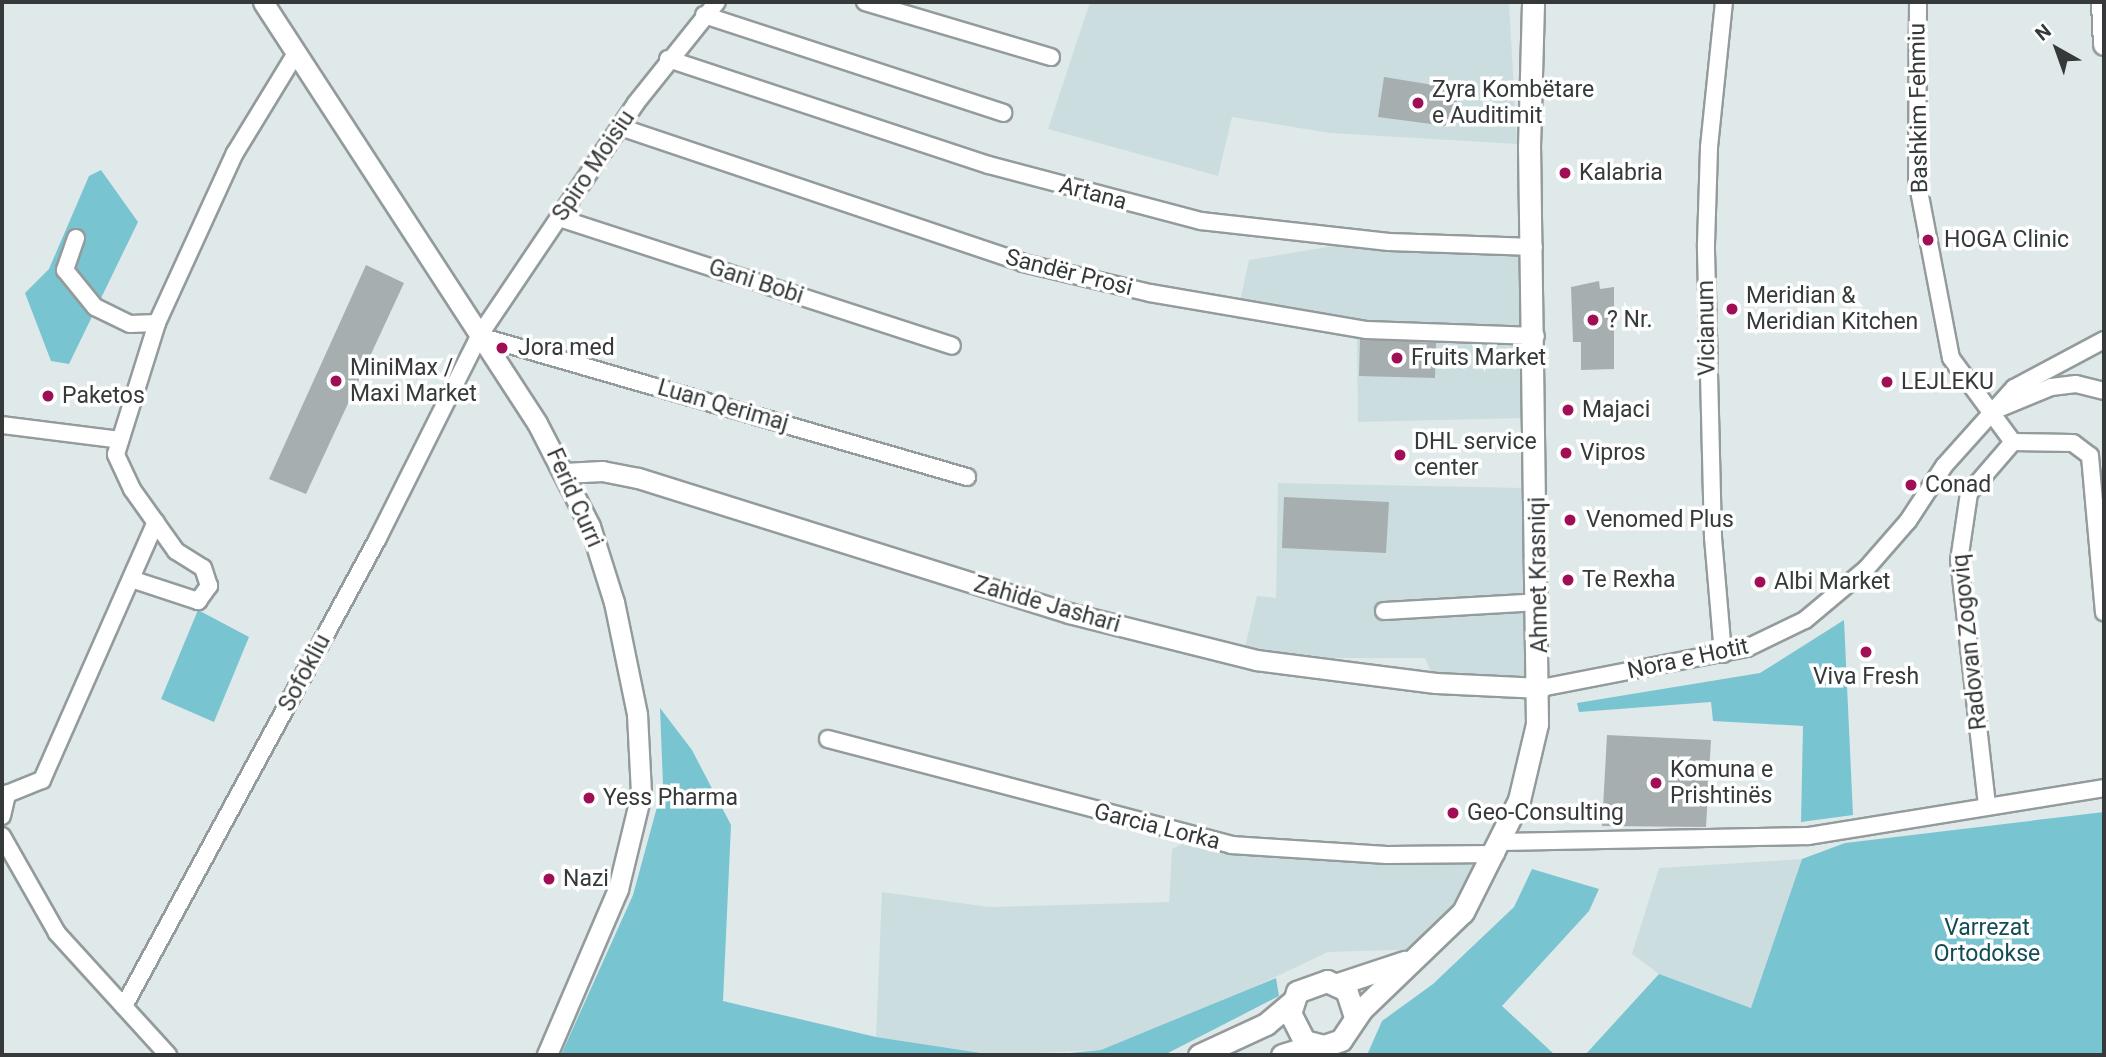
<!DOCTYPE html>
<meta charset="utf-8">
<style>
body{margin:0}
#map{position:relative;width:2106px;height:1057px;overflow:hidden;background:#e0e9ea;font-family:Roboto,sans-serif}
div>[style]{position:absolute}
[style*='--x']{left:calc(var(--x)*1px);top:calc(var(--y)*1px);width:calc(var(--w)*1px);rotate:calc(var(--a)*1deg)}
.built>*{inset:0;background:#ccdde0}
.green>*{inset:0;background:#79c4d1}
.building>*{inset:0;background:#a6aeaf}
.roads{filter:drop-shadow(2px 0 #939b9c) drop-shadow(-2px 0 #939b9c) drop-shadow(0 2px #939b9c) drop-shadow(0 -2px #939b9c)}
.minor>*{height:16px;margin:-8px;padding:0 8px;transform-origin:8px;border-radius:8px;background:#fff}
.tertiary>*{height:19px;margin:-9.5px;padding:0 9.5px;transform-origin:9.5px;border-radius:9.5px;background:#fff}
.secondary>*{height:21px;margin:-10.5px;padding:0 10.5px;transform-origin:10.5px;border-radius:10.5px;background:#fff}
.dots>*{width:19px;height:19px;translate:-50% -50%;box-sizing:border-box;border:4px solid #fff;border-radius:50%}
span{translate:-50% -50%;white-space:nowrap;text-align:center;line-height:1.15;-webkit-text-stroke:7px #fff;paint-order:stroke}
.poi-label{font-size:23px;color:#363939}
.left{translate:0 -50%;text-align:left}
.street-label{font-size:23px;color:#363939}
.park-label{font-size:23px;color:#134c54}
.frame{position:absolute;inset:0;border:4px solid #363939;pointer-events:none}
.north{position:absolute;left:2022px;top:14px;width:70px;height:70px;-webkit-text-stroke:5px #fff;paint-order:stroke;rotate:320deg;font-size:19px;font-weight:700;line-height:28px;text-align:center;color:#363939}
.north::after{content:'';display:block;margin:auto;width:24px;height:32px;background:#363939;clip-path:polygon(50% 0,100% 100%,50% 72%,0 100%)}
</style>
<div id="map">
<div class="built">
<i style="clip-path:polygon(1090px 2px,1509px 2px,1517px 144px,1330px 133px,1232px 117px,1218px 176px,1048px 129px)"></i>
<i style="clip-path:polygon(1333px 246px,1523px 252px,1541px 688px,1436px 683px,1425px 658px,1331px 658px,1245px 647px,1257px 596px,1276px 598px,1278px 483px,1525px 488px,1523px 418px,1358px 422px,1357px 334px,1236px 319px,1249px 260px)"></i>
<i style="clip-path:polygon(1198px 835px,1231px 845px,1491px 848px,1496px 854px,1427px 949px,1328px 952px,1182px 1021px,1101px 1050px,994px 1055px,876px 1037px,882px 892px,989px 907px,1169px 902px,1172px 849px)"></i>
<i style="clip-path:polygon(1802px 859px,1751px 1008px,1659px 974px,1632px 954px,1659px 868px)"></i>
</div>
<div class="green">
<i style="clip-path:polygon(101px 170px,138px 222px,69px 364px,51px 361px,25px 293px,49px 269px,89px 176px)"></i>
<i style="clip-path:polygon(198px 610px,249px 637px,214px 722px,161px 699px)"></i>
<i style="clip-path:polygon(1844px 620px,1853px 815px,1801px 822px,1803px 726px,1713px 721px,1711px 702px,1579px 712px,1577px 703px,1760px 673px)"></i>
<i style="clip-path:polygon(660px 708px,692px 750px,731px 825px,723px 1001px,876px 1037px,994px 1055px,561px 1055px,633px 895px,663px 785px)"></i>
<i style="clip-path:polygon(2104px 812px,2104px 1055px,1585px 1055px,1659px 974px,1751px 1008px,1802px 859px,1845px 843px)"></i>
<i style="clip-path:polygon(1532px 869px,1599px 889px,1589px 911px,1502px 1006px,1555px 1055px,1367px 1055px,1382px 1021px,1433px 984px,1514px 907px)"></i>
<i style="clip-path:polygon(1276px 978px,1279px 996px,1168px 1053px,1048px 1055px,1101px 1050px)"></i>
</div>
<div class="building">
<i style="clip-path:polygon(1384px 77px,1458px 89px,1454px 127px,1378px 117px)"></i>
<i style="clip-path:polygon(366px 265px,404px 283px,306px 494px,269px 479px)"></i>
<i style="clip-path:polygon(1599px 281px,1600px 289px,1614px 287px,1614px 369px,1581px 370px,1581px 342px,1573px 342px,1571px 287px)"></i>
<i style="clip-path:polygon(1360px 339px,1436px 343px,1435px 378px,1359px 376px)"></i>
<i style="clip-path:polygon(1284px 497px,1389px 502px,1386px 553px,1282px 548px)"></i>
<i style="clip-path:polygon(1607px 735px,1711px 740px,1706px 827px,1602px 826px)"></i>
</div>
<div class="roads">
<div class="minor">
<i style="--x:865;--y:2;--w:194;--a:16.5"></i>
<i style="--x:1918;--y:2;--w:178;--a:90.3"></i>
<i style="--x:1917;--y:180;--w:181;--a:79.2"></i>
<i style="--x:1951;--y:358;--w:104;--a:53.6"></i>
<i style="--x:704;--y:15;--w:315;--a:18.1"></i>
<i style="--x:668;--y:59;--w:338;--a:18.3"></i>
<i style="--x:989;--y:165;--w:219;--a:14.8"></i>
<i style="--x:1201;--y:221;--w:189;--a:6.4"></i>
<i style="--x:1389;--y:242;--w:145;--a:2"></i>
<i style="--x:620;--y:127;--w:425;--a:18.6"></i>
<i style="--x:1023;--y:263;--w:130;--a:13.3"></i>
<i style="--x:1150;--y:293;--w:220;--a:9.7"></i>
<i style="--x:1367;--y:330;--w:169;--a:2"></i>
<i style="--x:559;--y:218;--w:413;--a:18"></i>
<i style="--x:76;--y:238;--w:34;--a:109"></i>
<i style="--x:65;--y:270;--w:48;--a:51"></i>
<i style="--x:95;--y:307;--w:39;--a:26"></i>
<i style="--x:130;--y:324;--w:27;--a:-2"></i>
<i style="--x:157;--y:323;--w:187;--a:-65.4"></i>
<i style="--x:235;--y:153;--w:117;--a:-58.6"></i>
<i style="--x:479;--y:336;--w:508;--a:16.12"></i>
<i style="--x:2000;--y:408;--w:55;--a:-22.4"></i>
<i style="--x:2051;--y:387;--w:25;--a:-7"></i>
<i style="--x:2076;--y:384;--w:29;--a:14"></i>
<i style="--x:2;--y:425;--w:119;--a:7.2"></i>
<i style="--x:131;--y:579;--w:71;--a:18.2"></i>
<i style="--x:198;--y:601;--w:19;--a:-54"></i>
<i style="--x:209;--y:586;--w:19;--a:-108"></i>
<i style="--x:203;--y:568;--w:32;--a:-148"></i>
<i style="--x:176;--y:551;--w:76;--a:-125.4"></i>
<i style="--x:132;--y:489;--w:38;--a:-115"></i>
<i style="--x:116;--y:454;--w:137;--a:-72.6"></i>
<i style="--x:1384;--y:611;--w:155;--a:-3.3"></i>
<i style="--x:1723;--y:654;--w:117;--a:-94.9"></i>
<i style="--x:1713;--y:537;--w:293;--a:-91.4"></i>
<i style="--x:1706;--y:244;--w:97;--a:-88.2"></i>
<i style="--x:1709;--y:147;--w:146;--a:-84.1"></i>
<i style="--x:1541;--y:688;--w:210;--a:-11"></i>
<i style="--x:1747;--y:648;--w:64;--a:-25.8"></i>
<i style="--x:1805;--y:620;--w:80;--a:-39.9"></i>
<i style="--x:1866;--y:569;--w:64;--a:-48.8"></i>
<i style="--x:1908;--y:521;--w:66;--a:-56.8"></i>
<i style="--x:1944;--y:466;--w:105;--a:-48.1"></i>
<i style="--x:2014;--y:388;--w:102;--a:-28.1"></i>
<i style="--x:828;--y:739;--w:417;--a:14.7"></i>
<i style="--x:1231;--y:845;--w:156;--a:3.7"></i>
<i style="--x:1387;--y:855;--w:109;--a:-0.5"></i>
<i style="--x:1987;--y:805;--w:246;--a:-96.5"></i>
<i style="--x:1959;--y:561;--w:69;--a:-81.6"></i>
<i style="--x:1969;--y:493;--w:67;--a:-49.2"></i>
<i style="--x:2013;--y:442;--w:60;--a:1"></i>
<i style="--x:2073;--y:443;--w:21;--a:37"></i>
<i style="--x:2090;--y:456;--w:157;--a:84.9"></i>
<i style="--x:2;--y:816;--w:23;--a:-77"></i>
<i style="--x:7;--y:794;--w:38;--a:-22"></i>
<i style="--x:42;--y:780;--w:282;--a:-66.2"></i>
<i style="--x:2;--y:836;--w:112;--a:60.4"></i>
<i style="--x:57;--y:933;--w:165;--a:47.7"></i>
<i style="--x:1501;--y:842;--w:307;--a:-1.1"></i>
<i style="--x:1808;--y:836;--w:300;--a:-9.2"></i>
<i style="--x:124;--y:1006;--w:532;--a:-61.51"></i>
<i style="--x:378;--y:538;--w:226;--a:-63.4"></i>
<i style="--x:479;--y:336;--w:281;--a:-56"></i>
<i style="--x:636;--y:103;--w:129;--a:-51.3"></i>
</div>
<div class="tertiary">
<i style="--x:263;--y:2;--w:502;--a:56.94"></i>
<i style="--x:537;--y:423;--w:116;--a:62.8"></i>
<i style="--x:590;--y:526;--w:80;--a:72.5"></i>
<i style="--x:614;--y:602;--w:114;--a:78.4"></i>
<i style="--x:637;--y:714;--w:80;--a:87.1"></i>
<i style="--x:641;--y:794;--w:98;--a:103.6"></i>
<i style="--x:618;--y:889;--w:181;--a:113.2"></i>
<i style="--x:564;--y:473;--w:38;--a:-3"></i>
<i style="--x:602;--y:471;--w:37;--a:11"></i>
<i style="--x:638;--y:478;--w:452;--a:17.4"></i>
<i style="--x:1069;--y:613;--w:193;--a:14.1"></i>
<i style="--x:1256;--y:660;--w:181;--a:7.3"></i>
<i style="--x:1436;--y:683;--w:105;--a:2.7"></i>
</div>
<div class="secondary">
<i style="--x:2102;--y:2;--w:42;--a:87.3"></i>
<i style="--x:1338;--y:984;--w:70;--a:-18.4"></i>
<i style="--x:1355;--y:1017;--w:28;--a:-108"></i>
<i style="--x:1346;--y:990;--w:21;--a:-155"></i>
<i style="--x:1327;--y:981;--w:32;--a:160"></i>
<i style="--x:1297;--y:992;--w:22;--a:108"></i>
<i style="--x:1290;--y:1013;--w:31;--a:63"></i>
<i style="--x:1304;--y:1041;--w:21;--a:14"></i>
<i style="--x:1324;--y:1046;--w:18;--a:-19"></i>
<i style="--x:1341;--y:1040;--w:36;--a:-56"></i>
<i style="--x:1361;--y:1010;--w:141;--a:-43.9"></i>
<i style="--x:1463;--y:912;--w:125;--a:-63.4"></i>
<i style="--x:1519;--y:800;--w:78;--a:-76.7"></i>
<i style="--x:1537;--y:724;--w:577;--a:-90.79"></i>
<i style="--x:1529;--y:147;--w:145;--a:-88.4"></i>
<i style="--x:1199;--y:1055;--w:74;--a:-24.8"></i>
<i style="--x:1266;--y:1024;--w:34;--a:-40"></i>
<i style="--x:1282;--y:1055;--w:34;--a:-17"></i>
</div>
</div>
<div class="dots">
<i style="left:1418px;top:103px;background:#a00f56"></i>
<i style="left:1565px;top:173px;background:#a00f56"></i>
<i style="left:1928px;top:240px;background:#a00f56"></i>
<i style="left:1732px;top:309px;background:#a00f56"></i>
<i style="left:1593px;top:320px;background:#a00f56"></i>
<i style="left:502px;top:348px;background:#a00f56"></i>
<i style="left:1397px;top:358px;background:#a00f56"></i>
<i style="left:336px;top:381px;background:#a00f56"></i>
<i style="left:1887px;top:382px;background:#a00f56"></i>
<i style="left:48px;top:396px;background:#a00f56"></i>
<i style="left:1568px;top:410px;background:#a00f56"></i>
<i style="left:1566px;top:453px;background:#a00f56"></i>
<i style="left:1400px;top:455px;background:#a00f56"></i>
<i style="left:1911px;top:485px;background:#a00f56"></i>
<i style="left:1570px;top:520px;background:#a00f56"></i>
<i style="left:1568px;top:580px;background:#a00f56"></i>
<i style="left:1760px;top:582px;background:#a00f56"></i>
<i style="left:1866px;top:652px;background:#a00f56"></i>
<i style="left:1656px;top:783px;background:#a00f56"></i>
<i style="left:589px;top:798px;background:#a00f56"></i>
<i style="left:1453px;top:813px;background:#a00f56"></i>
<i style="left:549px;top:879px;background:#a00f56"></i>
</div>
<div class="poi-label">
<span class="left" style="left:1432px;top:103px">Zyra Kombëtare<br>e Auditimit</span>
<span class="left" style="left:1579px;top:173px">Kalabria</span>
<span class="left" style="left:1944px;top:240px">HOGA Clinic</span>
<span class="left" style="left:1746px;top:309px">Meridian &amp;<br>Meridian Kitchen</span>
<span class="left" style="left:1607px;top:320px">? Nr.</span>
<span class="left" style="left:518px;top:348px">Jora med</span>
<span class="left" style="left:1411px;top:358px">Fruits Market</span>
<span class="left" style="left:350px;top:381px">MiniMax /<br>Maxi Market</span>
<span class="left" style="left:1901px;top:382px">LEJLEKU</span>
<span class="left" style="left:62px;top:396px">Paketos</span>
<span class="left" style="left:1582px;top:410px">Majaci</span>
<span class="left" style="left:1414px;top:455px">DHL service<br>center</span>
<span class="left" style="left:1580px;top:453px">Vipros</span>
<span class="left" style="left:1925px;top:485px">Conad</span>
<span class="left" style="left:1586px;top:520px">Venomed Plus</span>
<span class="left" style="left:1582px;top:580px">Te Rexha</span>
<span class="left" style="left:1774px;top:582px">Albi Market</span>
<span style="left:1866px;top:677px">Viva Fresh</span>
<span class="left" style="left:1670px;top:783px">Komuna e<br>Prishtinës</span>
<span class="left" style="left:603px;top:798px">Yess Pharma</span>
<span class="left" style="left:1467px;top:813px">Geo-Consulting</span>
<span class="left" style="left:563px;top:879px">Nazi</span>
</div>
<div class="street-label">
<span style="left:1919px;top:108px;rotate:-91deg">Bashkim Fehmiu</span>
<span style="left:594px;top:166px;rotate:-56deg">Spiro Moisiu</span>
<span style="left:1093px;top:194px;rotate:15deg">Artana</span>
<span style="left:1069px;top:273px;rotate:14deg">Sandër Prosi</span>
<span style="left:756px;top:282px;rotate:18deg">Gani Bobi</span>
<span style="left:1707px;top:328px;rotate:-91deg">Vicianum</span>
<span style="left:723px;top:406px;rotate:16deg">Luan Qerimaj</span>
<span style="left:574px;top:498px;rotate:66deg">Ferid Curri</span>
<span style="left:1539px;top:575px;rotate:-91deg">Ahmet Krasniqi</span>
<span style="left:1047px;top:605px;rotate:16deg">Zahide Jashari</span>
<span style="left:1970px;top:642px;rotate:-96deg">Radovan Zogoviq</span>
<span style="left:1688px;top:659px;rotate:-12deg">Nora e Hotit</span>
<span style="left:305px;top:673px;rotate:-62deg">Sofokliu</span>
<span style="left:1157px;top:827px;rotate:14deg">Garcia Lorka</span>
</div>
<div class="park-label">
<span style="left:1987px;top:941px">Varrezat<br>Ortodokse</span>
</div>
<div class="frame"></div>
<div class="north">N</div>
</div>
